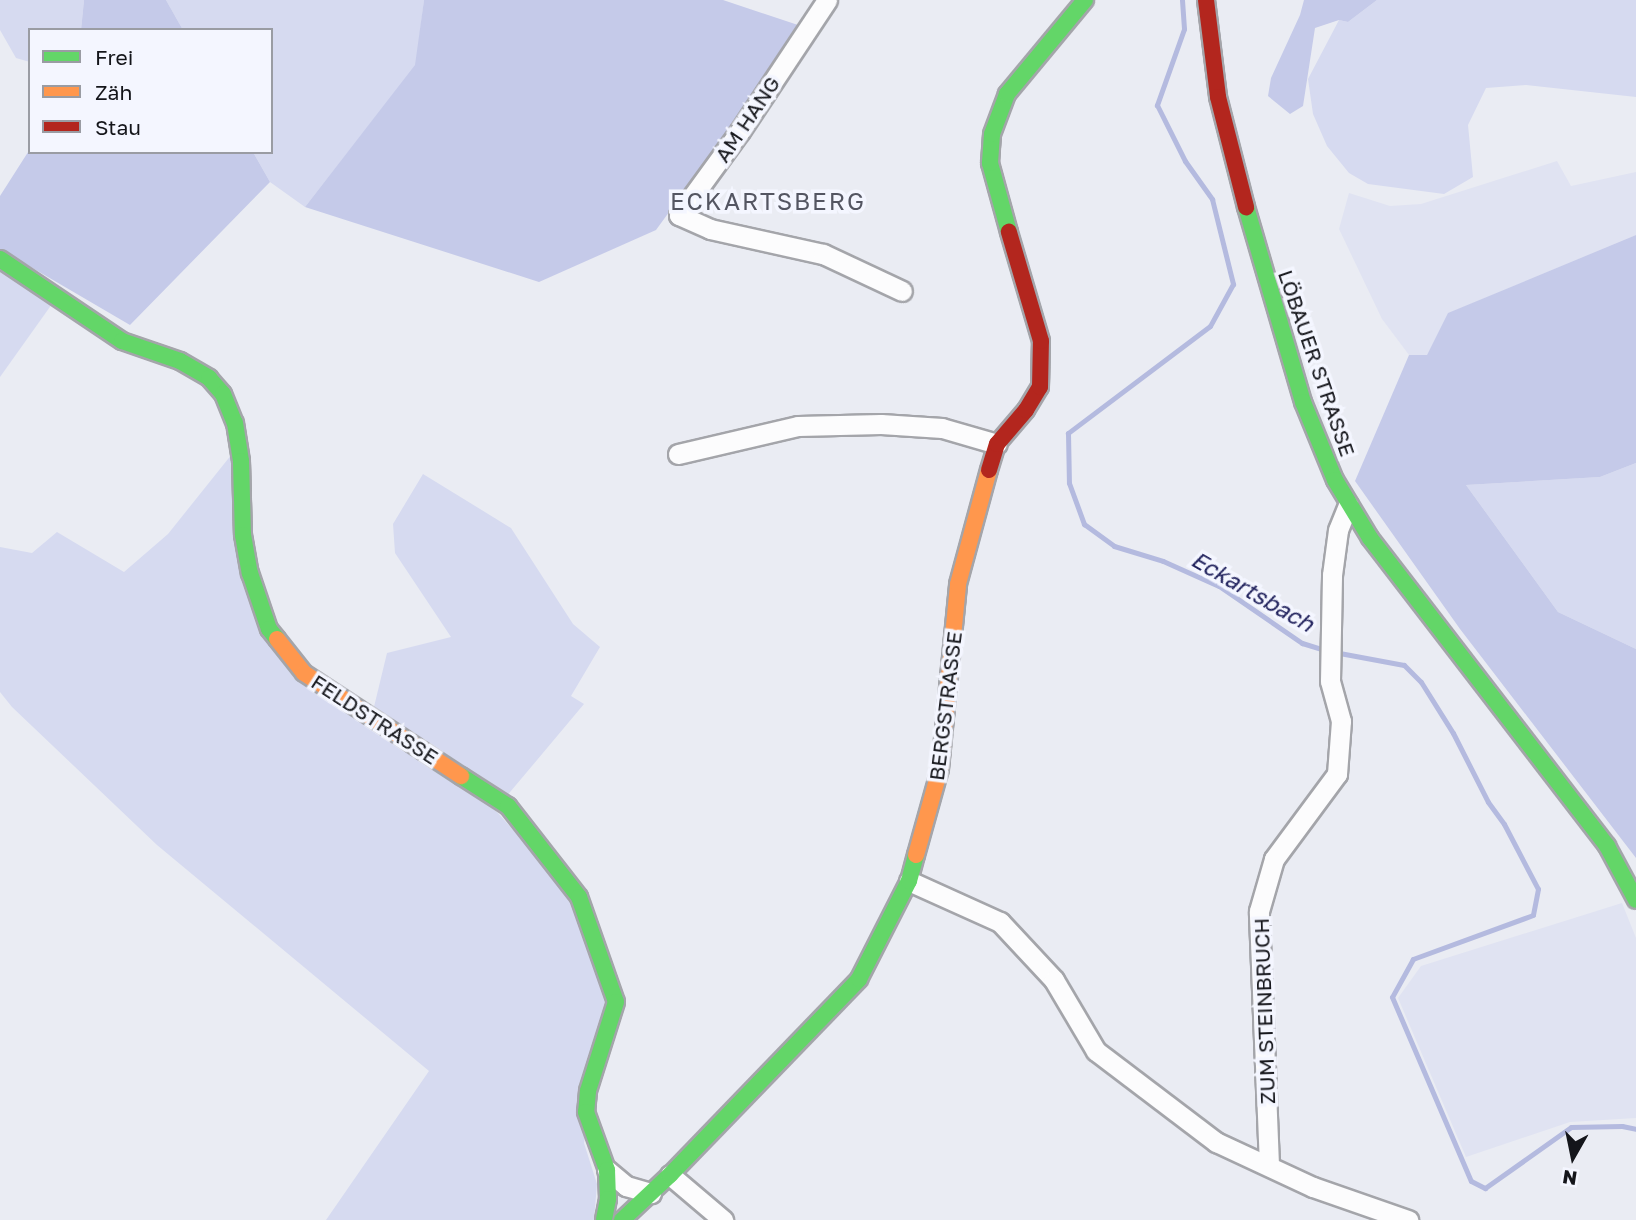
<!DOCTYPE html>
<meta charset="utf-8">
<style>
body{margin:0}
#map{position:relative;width:1636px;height:1220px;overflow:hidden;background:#eaecf3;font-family:"Golos Text",sans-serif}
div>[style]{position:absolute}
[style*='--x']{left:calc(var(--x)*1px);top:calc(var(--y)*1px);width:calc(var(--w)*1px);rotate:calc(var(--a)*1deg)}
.built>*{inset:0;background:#e0e3f2}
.green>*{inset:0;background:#d6daf0}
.forest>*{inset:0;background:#c5cae9}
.stream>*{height:5px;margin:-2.5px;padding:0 2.5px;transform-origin:2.5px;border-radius:2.5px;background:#b4badf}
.roads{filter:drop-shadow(2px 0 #a4a5aa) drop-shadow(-2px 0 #a4a5aa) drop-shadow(0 2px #a4a5aa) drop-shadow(0 -2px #a4a5aa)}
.street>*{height:19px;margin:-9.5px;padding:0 9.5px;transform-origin:9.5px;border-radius:9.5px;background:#fcfcfd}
.fast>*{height:16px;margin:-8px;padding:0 8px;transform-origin:8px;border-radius:8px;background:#63d668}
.slow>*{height:16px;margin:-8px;padding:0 8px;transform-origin:8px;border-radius:8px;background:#ff974d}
.jam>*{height:16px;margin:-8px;padding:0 8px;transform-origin:8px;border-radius:8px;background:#b3261e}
span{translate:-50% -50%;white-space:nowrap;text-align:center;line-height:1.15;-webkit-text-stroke:7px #f4f6ff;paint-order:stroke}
.street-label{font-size:21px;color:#14151a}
.water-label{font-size:23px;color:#22235e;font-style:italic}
.quarter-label{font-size:24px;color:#545662;letter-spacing:2px}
.legend{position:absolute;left:28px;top:28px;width:245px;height:126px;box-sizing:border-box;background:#f4f6ff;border:2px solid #9a9ca3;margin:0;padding:9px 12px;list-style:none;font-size:21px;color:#14151a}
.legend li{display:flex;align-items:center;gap:14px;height:35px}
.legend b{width:35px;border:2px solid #9a9ca3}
.north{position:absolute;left:1538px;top:1122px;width:70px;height:70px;-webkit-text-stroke:5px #f4f6ff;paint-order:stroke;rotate:189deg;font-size:19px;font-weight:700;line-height:28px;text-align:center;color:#14151a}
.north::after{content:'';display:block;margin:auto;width:24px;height:32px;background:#14151a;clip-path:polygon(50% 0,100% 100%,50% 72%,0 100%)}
</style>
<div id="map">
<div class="built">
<i style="clip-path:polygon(1557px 161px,1571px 186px,1636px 172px,1636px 235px,1449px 313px,1427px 355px,1409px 355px,1382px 319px,1339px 229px,1349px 193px,1390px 206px,1421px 204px)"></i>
<i style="clip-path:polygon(1622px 903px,1636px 938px,1636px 1118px,1570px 1122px,1466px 1157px,1398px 998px,1421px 966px)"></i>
</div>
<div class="green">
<i style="clip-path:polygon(0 0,84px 0,81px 30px,30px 30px,30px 62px,16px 58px,0 30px)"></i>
<i style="clip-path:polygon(166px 0,424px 0,416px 65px,305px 207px,270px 182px,253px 152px,271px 152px,271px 30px,183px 30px)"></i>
<i style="clip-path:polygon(1377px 0,1636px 0,1636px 97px,1526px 85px,1486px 88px,1468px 125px,1473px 177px,1444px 194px,1368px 184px,1349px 173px,1327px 146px,1313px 114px,1308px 79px,1339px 20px,1348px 22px)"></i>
<i style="clip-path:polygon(0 269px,52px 304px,0 377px)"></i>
<i style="clip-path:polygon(232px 454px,264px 632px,497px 812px,567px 890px,611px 1000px,584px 1143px,597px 1184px,594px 1220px,326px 1220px,429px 1071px,157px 845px,12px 707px,0 692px,0 547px,32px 553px,57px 532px,124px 572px,168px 534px)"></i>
<i style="clip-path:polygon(1636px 463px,1636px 649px,1558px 612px,1466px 485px,1600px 477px)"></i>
<i style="clip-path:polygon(423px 474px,511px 528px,573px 624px,600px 647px,571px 696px,584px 704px,506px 797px,373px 711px,387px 653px,451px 637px,395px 553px,393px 524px)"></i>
</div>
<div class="forest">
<i style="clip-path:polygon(84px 0,166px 0,183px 30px,81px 30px)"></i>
<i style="clip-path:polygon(424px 0,723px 0,804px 27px,656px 230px,539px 282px,305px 207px,415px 65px)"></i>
<i style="clip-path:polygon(1304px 0,1377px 0,1348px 22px,1339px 20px,1315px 28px,1303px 106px,1290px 114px,1268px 96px,1271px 78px,1300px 15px)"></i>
<i style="clip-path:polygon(30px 149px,30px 152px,253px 152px,270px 182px,130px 325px,0 249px,0 196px)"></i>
<i style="clip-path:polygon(1636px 235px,1636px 463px,1600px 477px,1466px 485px,1558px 612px,1636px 649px,1636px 858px,1460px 629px,1355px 481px,1409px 355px,1427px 355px,1448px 313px)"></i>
</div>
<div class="stream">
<i style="--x:1182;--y:0;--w:29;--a:86"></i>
<i style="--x:1184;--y:29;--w:81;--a:109.6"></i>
<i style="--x:1157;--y:105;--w:63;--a:63.4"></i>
<i style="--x:1185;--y:161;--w:47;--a:54.6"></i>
<i style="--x:1212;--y:199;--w:88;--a:76.1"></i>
<i style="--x:1233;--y:284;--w:48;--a:118.7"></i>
<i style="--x:1210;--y:326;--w:178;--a:143"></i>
<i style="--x:1068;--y:433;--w:50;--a:88.9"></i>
<i style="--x:1069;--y:483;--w:44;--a:69.9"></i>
<i style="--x:1084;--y:524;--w:37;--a:36"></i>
<i style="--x:1114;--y:546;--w:51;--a:17"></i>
<i style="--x:1163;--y:561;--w:61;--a:24.1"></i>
<i style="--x:1219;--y:586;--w:101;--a:34.5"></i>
<i style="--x:1302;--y:643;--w:24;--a:17"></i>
<i style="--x:1334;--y:652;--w:71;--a:10.5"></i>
<i style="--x:1404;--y:665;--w:24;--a:45"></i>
<i style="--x:1421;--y:682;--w:60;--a:57.9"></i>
<i style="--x:1453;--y:733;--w:77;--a:63.1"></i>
<i style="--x:1488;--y:802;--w:27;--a:54"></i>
<i style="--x:1504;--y:824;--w:73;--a:62.4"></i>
<i style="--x:1538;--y:889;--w:26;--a:101"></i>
<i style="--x:1533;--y:915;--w:128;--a:159.9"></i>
<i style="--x:1413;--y:959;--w:43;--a:118.9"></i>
<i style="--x:1392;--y:997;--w:200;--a:66.8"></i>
<i style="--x:1471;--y:1181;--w:16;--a:27"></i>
<i style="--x:1485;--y:1188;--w:105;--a:-35.3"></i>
<i style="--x:1571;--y:1127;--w:51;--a:-1.1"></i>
<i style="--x:1622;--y:1126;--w:14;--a:12"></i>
</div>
<div class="roads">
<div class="street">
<i style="--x:827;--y:0;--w:157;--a:123.6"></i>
<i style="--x:740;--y:131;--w:104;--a:126"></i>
<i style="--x:679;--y:215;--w:34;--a:24"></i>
<i style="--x:710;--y:229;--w:116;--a:12.5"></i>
<i style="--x:823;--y:254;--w:87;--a:25.1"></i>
<i style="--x:678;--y:454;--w:123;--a:-13.1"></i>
<i style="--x:798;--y:426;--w:83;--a:-1.4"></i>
<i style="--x:881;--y:424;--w:61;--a:3.8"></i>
<i style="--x:942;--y:428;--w:57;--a:16.2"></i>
<i style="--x:909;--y:881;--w:100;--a:24.3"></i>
<i style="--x:1000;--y:922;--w:79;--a:47"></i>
<i style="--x:1054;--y:980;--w:82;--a:59.4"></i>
<i style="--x:1096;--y:1051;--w:151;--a:37.2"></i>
<i style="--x:1216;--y:1142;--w:107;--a:24.9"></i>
<i style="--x:1313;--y:1187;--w:101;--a:19.2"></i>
<i style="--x:1269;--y:1165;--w:254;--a:-92.3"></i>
<i style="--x:1259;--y:911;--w:54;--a:-73.9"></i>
<i style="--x:1274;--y:859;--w:106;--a:-53.5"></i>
<i style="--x:1337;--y:774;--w:53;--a:-85.7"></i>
<i style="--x:1341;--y:721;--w:41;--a:-105.4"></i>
<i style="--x:1330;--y:681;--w:106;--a:-88.9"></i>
<i style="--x:1332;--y:575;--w:45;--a:-82.4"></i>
<i style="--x:1338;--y:530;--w:27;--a:-68"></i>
<i style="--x:607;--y:1170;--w:25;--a:40"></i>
<i style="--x:626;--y:1186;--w:26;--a:16"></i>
<i style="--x:670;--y:1175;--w:70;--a:40.3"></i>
</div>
<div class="fast">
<i style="--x:1246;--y:207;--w:203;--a:73.7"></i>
<i style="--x:1303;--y:402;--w:84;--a:67.7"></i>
<i style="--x:1335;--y:480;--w:68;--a:58.9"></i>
<i style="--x:1370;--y:538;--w:389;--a:52.4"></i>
<i style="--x:1607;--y:846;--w:61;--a:61.8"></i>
<i style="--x:1009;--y:232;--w:72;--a:-105.4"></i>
<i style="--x:990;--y:163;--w:29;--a:-86"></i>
<i style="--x:992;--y:134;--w:43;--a:-69.4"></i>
<i style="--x:1007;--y:94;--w:122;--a:-50.3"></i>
<i style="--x:0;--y:259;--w:147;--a:33.9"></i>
<i style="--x:122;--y:341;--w:61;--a:19"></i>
<i style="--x:180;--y:361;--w:34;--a:30"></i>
<i style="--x:209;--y:378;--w:21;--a:49"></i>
<i style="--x:223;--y:394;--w:31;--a:68"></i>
<i style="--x:235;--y:423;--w:38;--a:81"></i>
<i style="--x:241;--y:461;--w:74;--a:88.5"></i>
<i style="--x:243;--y:535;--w:39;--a:80"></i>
<i style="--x:250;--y:573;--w:59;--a:71.3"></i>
<i style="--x:269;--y:629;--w:13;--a:51"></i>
<i style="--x:461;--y:776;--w:56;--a:32.6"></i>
<i style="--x:508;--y:806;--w:115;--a:52"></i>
<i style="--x:579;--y:897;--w:111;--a:70.6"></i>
<i style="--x:616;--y:1002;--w:93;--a:107.5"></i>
<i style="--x:588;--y:1091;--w:21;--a:95"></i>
<i style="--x:586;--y:1112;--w:62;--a:70.1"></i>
<i style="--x:607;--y:1170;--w:29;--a:88"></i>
<i style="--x:608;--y:1199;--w:21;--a:101"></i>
<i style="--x:622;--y:1220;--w:66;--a:-43.2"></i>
<i style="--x:670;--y:1175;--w:272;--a:-46"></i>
<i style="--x:859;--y:979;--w:110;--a:-63"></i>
<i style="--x:909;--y:881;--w:27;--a:-75"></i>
</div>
<div class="slow">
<i style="--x:277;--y:639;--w:43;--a:51.5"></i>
<i style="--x:304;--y:673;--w:188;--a:33.3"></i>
<i style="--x:916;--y:855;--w:89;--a:-74.4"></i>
<i style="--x:940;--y:769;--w:186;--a:-84.4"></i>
<i style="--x:958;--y:584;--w:118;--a:-74.8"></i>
</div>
<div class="jam">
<i style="--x:1206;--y:0;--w:98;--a:82.9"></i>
<i style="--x:1218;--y:97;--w:114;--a:75.7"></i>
<i style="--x:989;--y:470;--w:27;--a:-73"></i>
<i style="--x:997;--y:444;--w:45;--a:-49.5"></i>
<i style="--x:1026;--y:410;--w:27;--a:-59"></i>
<i style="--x:1040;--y:387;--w:46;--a:-88.8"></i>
<i style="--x:1041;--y:341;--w:114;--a:-106.4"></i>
</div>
</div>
<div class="street-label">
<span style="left:747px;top:119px;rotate:-56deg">AM HANG</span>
<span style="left:1317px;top:363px;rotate:71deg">LÖBAUER STRASSE</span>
<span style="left:945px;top:706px;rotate:-83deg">BERGSTRASSE</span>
<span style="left:375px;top:719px;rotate:33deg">FELDSTRASSE</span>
<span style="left:1264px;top:1011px;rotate:-92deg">ZUM STEINBRUCH</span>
</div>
<div class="water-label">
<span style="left:1253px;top:591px;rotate:30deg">Eckartsbach</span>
</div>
<div class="quarter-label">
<span style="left:768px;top:201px">ECKARTSBERG</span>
</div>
<ul class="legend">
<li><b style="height:9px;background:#63d668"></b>Frei</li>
<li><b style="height:9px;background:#ff974d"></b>Zäh</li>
<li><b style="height:9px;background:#b3261e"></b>Stau</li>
</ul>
<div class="north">N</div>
</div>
